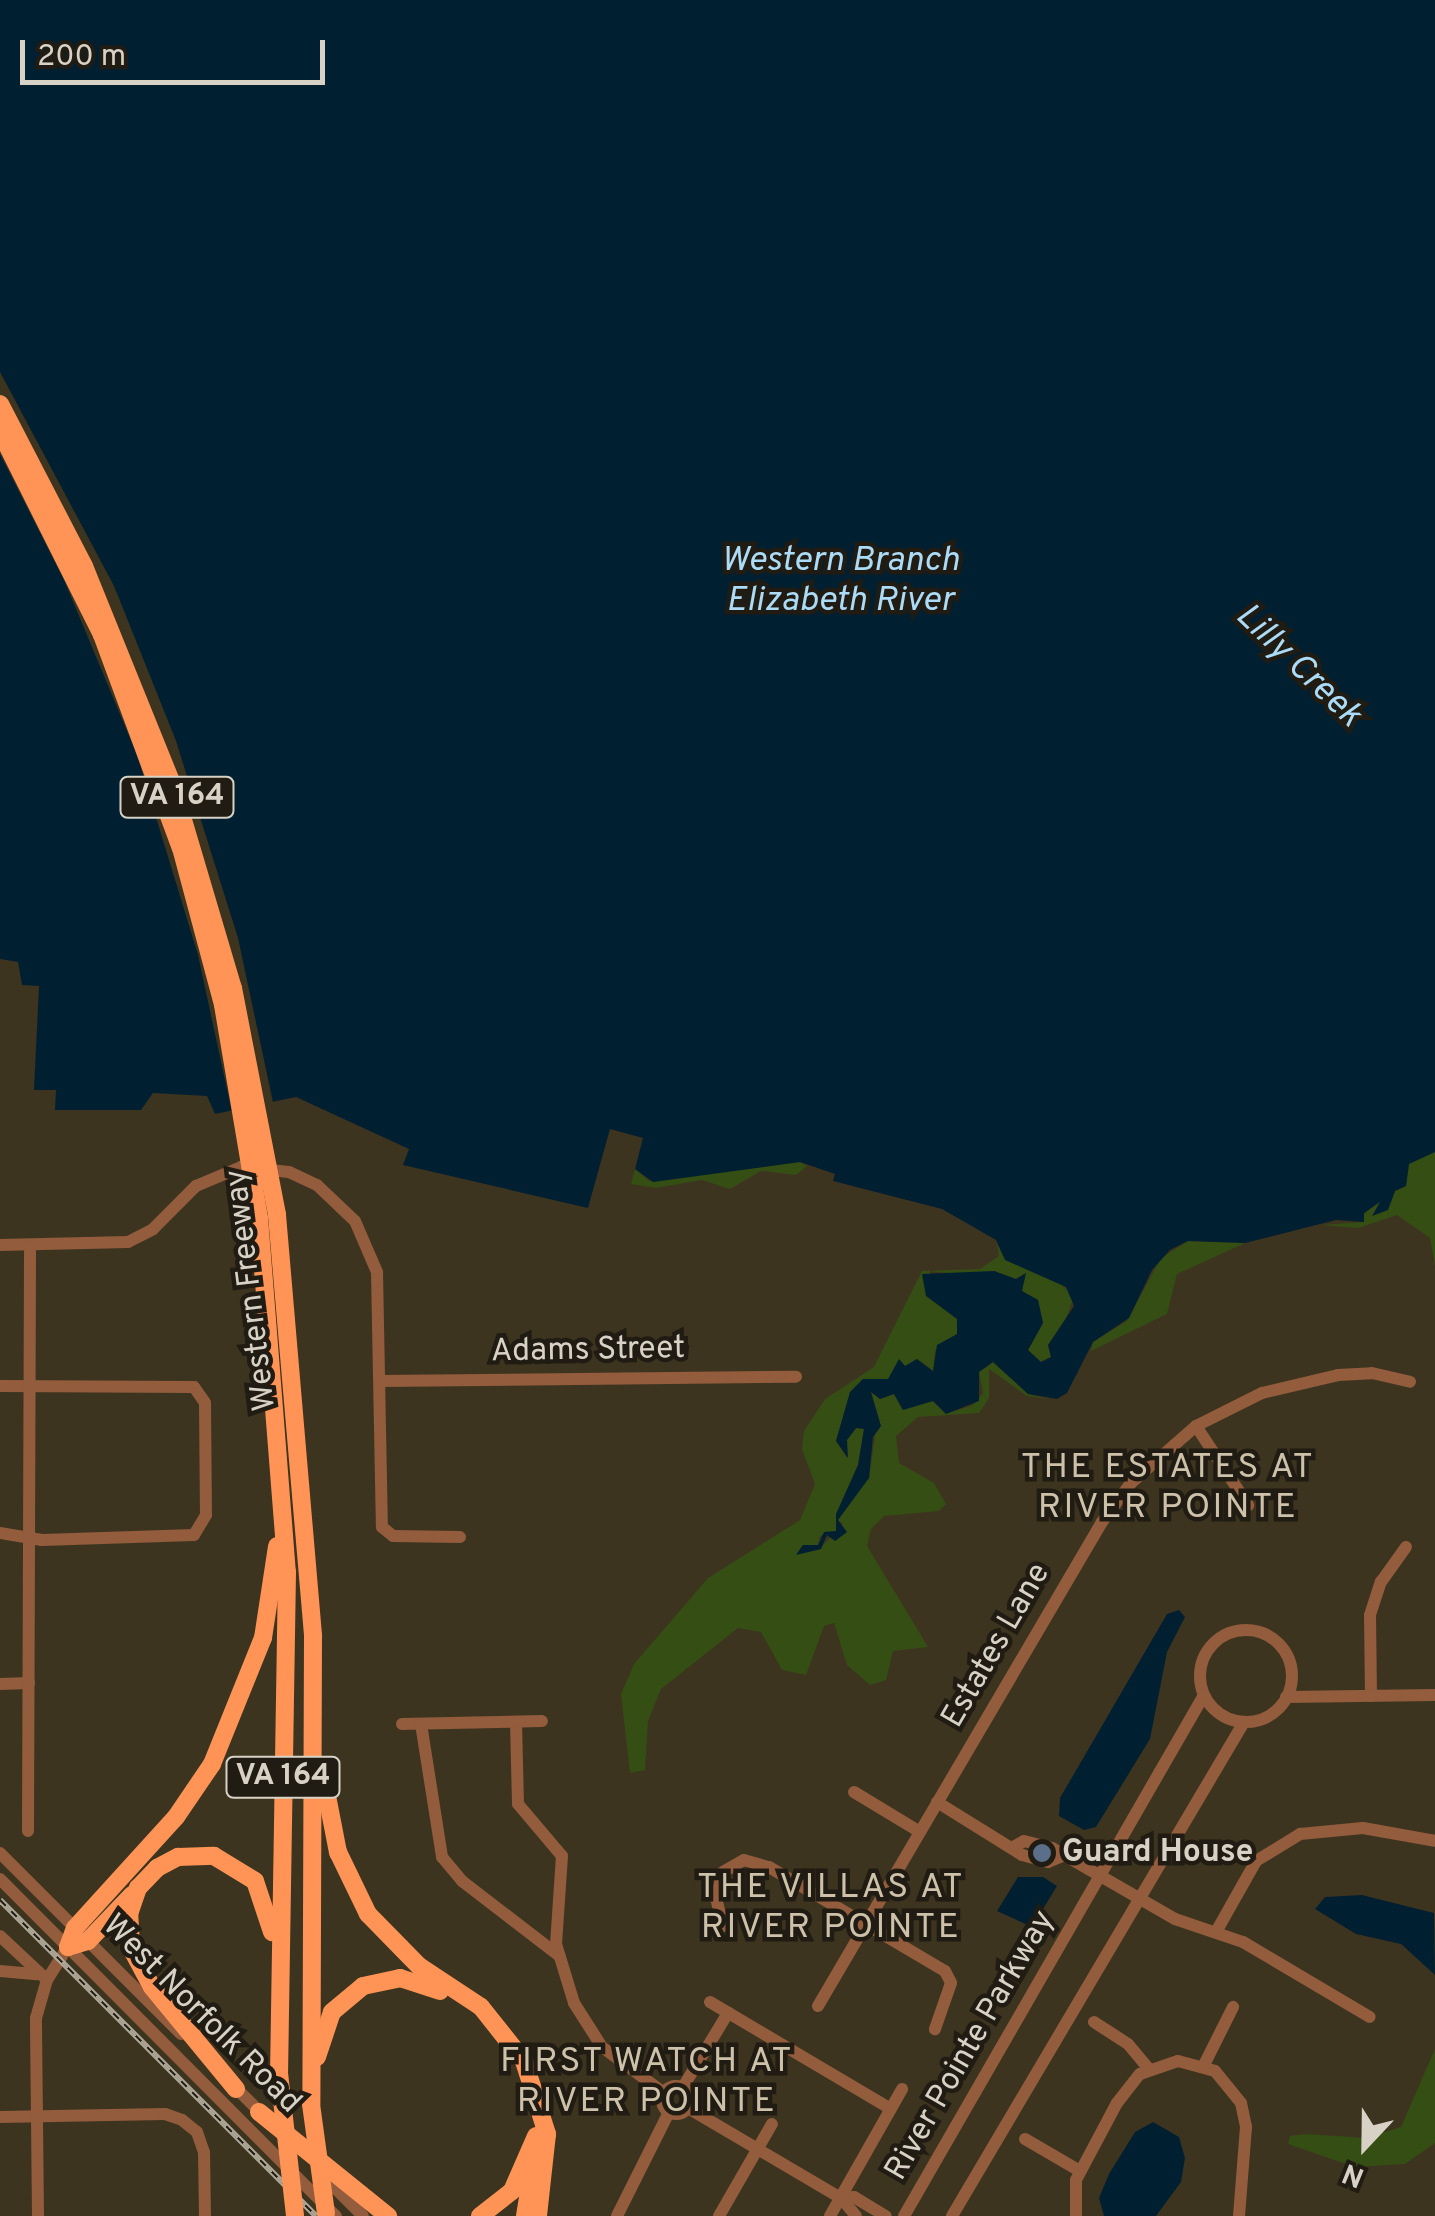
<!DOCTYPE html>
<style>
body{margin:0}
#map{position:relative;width:1435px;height:2216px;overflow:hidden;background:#3d341f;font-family:Overpass,sans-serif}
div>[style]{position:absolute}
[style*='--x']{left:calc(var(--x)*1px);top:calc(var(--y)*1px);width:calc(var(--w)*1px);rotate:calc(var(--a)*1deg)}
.green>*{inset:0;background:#344e14}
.water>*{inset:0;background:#002031}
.pier>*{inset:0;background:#3d341f}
.minor>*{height:12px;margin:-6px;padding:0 6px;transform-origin:6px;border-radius:6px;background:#925c3d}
.minor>.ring{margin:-6px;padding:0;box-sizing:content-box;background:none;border:12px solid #925c3d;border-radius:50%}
.highway>*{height:18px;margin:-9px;padding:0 9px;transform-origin:9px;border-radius:9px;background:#ff9456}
.rail>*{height:6px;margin-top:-3px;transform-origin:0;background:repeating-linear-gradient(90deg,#201c13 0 8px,#b0aa9b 0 16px);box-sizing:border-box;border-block:2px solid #b0aa9b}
.highway-bridge>*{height:18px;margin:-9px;padding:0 9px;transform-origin:9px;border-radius:9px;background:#ff9456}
.dots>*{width:28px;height:28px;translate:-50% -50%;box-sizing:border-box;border:5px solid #201c13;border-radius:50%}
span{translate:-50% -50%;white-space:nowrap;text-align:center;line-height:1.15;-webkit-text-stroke:9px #201c13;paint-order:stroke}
.shield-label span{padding:2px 8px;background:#201c13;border:2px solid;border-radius:8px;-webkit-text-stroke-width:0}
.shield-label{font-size:30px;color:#d7d2c5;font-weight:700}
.street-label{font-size:32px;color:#d7d2c5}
.poi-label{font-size:32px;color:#d7d2c5;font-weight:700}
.left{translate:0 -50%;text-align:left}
.water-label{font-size:35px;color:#abdbf6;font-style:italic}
.neighbourhood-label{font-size:35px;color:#cdc1a9;letter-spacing:2.5px}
.north{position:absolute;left:1315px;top:2096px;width:100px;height:100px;-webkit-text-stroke:8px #201c13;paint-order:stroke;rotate:202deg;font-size:28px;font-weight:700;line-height:40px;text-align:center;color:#d7d2c5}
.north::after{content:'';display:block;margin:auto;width:35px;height:45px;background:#d7d2c5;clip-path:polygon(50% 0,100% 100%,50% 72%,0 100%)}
.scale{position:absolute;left:20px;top:40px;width:305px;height:45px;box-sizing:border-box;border:5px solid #d7d2c5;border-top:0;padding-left:12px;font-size:30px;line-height:35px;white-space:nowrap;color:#d7d2c5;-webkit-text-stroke:8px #201c13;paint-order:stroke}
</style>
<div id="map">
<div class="green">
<i style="clip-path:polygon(1426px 1151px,1435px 1152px,1435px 1266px,1430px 1238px,1397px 1215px,1358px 1228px,1321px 1225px,1364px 1222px,1364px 1214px,1380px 1201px,1388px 1210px,1395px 1191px,1406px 1186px,1409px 1164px)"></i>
<i style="clip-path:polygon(800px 1162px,807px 1166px,796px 1175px,761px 1171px,730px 1189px,702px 1180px,656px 1188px,631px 1184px,635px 1169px,649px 1181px)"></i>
<i style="clip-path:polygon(1188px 1241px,1245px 1243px,1177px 1274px,1167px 1314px,1091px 1351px,1093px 1342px,1127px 1321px,1161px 1258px)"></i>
<i style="clip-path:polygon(997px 1244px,1006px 1260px,1056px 1280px,1074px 1296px,1061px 1333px,1048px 1345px,1051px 1357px,1040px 1362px,1028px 1350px,1043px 1323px,1038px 1300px,1022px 1291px,1024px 1274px,1016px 1279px,994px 1271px,975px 1276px,930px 1271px,931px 1296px,957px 1319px,957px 1335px,935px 1351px,933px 1371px,917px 1359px,888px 1379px,863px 1379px,850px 1392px,836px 1441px,847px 1458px,847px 1440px,856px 1428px,864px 1429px,858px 1465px,836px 1515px,836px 1531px,820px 1536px,818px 1545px,803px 1545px,797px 1553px,818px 1550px,832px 1536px,843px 1524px,838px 1520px,857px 1487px,869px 1478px,877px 1422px,871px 1392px,880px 1399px,894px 1394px,902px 1409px,932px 1401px,948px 1413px,973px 1405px,983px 1393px,979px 1372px,993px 1362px,1028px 1394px,1049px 1399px,1027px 1396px,989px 1369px,989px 1398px,979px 1413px,918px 1417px,896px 1436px,899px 1463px,934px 1483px,946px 1504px,939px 1511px,884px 1516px,871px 1529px,867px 1546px,928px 1647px,893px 1651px,886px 1680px,870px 1685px,847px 1665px,834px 1623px,824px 1626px,806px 1675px,782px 1670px,761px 1632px,738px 1628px,661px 1689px,648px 1721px,645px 1770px,630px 1773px,621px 1694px,634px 1664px,708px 1578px,800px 1520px,815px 1484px,802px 1449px,804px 1431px,825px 1399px,874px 1367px,922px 1271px,980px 1269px,999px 1256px)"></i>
<i style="clip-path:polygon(1435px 2049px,1435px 2143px,1405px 2164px,1355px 2167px,1288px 2144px,1290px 2136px,1306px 2134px,1366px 2138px,1401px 2127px)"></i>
</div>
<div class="water">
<i style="clip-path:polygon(0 0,1435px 0,1435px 1152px,1409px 1164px,1406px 1186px,1395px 1191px,1388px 1210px,1372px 1216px,1380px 1202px,1364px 1213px,1364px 1222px,1336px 1220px,1245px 1243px,1188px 1241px,1170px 1250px,1152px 1270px,1129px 1318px,1093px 1342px,1067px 1393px,1057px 1399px,1028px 1394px,993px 1362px,979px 1372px,979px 1401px,946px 1414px,933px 1401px,903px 1410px,894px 1394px,880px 1399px,871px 1392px,881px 1426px,873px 1437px,869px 1478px,838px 1520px,847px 1532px,835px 1541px,827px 1535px,821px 1549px,796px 1555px,803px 1545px,818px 1545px,824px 1532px,836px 1531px,836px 1514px,858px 1465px,864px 1429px,856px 1428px,847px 1440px,848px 1458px,836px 1441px,850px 1392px,863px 1379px,888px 1379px,899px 1359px,905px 1366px,917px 1359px,933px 1371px,937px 1345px,957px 1334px,957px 1319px,926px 1296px,922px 1274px,994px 1271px,1016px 1279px,1026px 1273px,1022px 1291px,1038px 1300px,1043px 1323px,1028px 1350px,1041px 1362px,1051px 1357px,1048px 1345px,1074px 1306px,1066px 1287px,1005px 1260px,996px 1240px,942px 1209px,833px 1181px,835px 1174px,800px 1162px,653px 1182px,635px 1169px,643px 1138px,610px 1129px,588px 1208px,403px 1165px,409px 1149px,296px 1097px,215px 1114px,207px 1096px,153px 1093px,141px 1110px,55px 1110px,56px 1090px,34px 1090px,39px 986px,22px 985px,18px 962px,0 959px)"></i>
<i style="clip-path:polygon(1179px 1610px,1185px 1617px,1167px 1652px,1150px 1739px,1096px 1827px,1084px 1830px,1059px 1816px,1060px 1798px,1167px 1614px)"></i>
<i style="clip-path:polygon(1018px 1877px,1043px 1877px,1057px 1886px,1032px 1927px,997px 1911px)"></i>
<i style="clip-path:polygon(1362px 1895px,1434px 1913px,1435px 1975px,1401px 1944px,1356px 1934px,1315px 1909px,1325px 1897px)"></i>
<i style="clip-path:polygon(1153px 2122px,1179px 2137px,1185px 2158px,1181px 2182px,1156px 2216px,1104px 2216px,1099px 2198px,1109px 2174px,1135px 2132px)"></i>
</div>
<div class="pier">
<i style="clip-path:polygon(0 372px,114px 586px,176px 741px,238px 938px,274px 1107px,233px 1117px,198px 955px,137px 755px,64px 580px,0 454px)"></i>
</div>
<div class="minor">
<i style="--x:0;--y:1245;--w:128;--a:-1.3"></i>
<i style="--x:128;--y:1242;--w:28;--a:-27"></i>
<i style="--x:153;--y:1229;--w:61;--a:-45"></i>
<i style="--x:196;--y:1186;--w:49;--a:-22.9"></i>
<i style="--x:241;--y:1167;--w:48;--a:5.9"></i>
<i style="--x:289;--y:1172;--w:31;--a:25"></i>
<i style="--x:317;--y:1185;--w:52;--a:43.5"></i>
<i style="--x:355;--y:1221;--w:56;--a:66.7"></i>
<i style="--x:377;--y:1272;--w:255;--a:88.9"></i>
<i style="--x:382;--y:1527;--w:14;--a:39"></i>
<i style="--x:393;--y:1536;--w:67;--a:0.9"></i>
<i style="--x:380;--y:1381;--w:416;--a:-0.6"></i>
<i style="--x:0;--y:1386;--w:194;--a:0.3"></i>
<i style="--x:194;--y:1387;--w:19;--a:55"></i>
<i style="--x:205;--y:1403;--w:112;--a:89.5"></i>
<i style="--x:206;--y:1515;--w:23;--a:121"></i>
<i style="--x:194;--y:1535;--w:152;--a:178.1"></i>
<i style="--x:42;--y:1540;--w:43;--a:-170.5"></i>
<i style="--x:1196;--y:1426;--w:95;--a:56.6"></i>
<i class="ring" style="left:1200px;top:1630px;width:80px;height:80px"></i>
<i style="--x:0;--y:1684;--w:29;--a:-2"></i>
<i style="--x:1371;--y:1696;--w:81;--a:-90.7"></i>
<i style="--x:1370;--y:1615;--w:35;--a:-72"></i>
<i style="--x:1381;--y:1582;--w:43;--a:-54.5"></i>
<i style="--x:1286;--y:1697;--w:149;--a:-0.8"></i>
<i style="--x:516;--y:1722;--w:82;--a:88.6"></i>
<i style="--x:518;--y:1804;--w:68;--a:49.8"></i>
<i style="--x:562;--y:1856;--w:88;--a:93.9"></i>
<i style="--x:556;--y:1944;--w:62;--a:73"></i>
<i style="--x:574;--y:2003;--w:52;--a:57.5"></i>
<i style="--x:602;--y:2047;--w:77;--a:36.6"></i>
<i style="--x:402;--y:1724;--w:140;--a:-1.2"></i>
<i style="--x:421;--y:1724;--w:135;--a:81"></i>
<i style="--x:442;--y:1857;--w:31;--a:50"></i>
<i style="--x:462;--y:1881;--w:121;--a:37.6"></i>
<i style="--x:854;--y:1792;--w:77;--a:31.2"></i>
<i style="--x:937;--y:1802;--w:100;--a:31.9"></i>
<i style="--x:1022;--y:1855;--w:27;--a:15"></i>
<i style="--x:1048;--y:1862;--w:13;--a:-23"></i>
<i style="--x:28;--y:1831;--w:585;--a:-89.8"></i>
<i style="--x:1015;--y:1846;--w:10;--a:-29"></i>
<i style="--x:1024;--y:1841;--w:29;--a:14"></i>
<i style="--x:1052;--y:1848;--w:142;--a:30"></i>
<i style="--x:1175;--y:1919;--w:72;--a:18.7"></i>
<i style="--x:1243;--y:1942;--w:147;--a:30.6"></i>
<i style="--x:0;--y:1853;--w:256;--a:45"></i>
<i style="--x:0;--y:1879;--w:476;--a:45.1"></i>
<i style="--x:723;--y:1926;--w:29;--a:-104"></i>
<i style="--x:716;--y:1898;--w:27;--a:-75"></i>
<i style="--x:723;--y:1872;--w:24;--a:-30"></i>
<i style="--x:744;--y:1860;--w:26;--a:16"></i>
<i style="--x:769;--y:1867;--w:204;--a:30.6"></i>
<i style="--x:945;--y:1971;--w:13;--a:63"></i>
<i style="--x:951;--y:1983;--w:49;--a:109.2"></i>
<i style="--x:1216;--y:1932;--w:81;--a:-60.6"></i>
<i style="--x:1256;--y:1861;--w:52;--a:-31.5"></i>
<i style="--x:1300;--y:1834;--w:63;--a:-5.4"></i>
<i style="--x:1363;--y:1828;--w:73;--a:10.2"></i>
<i style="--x:0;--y:1936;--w:64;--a:43.1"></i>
<i style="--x:0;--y:1971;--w:37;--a:5"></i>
<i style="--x:710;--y:2002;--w:210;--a:30.6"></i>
<i style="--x:818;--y:2006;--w:561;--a:-59.6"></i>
<i style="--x:1102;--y:1522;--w:49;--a:-53.4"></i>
<i style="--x:1131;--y:1483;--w:86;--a:-41.2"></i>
<i style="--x:1196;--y:1426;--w:74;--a:-26.6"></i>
<i style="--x:1262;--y:1393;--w:78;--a:-13.3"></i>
<i style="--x:1338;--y:1375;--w:34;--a:-3"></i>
<i style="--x:1372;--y:1373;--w:39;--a:13"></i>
<i style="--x:1094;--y:2022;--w:40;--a:32.9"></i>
<i style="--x:1128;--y:2044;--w:33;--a:50"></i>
<i style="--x:1204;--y:2065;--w:65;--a:-63.4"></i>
<i style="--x:231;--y:2083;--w:45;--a:45"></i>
<i class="ring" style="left:662px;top:2086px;width:16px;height:16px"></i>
<i style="--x:683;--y:2087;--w:87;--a:-58.7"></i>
<i style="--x:688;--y:2108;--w:178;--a:30.5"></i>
<i style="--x:841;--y:2198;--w:13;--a:-4"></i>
<i style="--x:854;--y:2197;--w:37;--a:31"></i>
<i style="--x:0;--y:2117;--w:165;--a:-1"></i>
<i style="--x:165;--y:2114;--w:18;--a:19"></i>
<i style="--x:182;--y:2120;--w:19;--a:39"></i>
<i style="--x:197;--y:2132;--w:21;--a:71"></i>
<i style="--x:204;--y:2152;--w:64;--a:89.1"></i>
<i style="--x:1025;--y:2139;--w:64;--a:30.2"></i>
<i style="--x:319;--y:2172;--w:62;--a:45"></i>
<i style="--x:841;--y:2198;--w:23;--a:50"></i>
<i style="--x:38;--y:2216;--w:198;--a:-90.6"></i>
<i style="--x:36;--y:2018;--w:40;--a:-74"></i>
<i style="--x:47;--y:1980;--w:39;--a:-58"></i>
<i style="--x:617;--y:2216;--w:116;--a:-63.4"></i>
<i style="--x:719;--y:2216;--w:106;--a:-60.1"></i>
<i style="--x:830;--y:2216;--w:146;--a:-60.4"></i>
<i style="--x:904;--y:2216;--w:601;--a:-60.07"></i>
<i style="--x:952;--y:2216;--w:574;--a:-59.41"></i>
<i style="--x:1076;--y:2216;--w:36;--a:-90"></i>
<i style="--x:1076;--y:2180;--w:87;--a:-62"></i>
<i style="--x:1117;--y:2103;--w:37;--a:-52"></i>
<i style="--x:1140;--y:2074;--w:40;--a:-18.9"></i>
<i style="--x:1178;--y:2061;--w:38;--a:15"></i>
<i style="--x:1215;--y:2071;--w:41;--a:50.9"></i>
<i style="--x:1241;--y:2103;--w:25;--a:78"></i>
<i style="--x:1246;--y:2127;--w:89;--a:94.5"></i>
</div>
<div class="highway">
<i style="--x:277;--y:1215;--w:423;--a:85.1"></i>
<i style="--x:313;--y:1636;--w:468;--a:90.2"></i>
<i style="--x:259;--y:1218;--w:355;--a:85.5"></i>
<i style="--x:287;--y:1572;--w:501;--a:90.91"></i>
<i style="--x:322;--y:1770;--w:84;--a:79"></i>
<i style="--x:338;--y:1852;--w:69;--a:64.2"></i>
<i style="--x:368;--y:1914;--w:73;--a:45.6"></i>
<i style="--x:419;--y:1966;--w:74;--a:33.5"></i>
<i style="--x:481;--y:2007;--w:69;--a:51.5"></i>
<i style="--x:524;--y:2061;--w:77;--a:72.5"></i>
<i style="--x:547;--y:2134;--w:82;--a:96.3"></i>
<i style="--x:68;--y:1947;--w:20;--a:-70"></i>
<i style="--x:75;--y:1928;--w:150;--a:-47.7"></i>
<i style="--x:176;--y:1817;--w:64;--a:-55.8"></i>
<i style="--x:212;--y:1764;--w:136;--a:-68"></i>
<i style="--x:263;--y:1638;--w:93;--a:-81.3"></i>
<i style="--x:68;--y:1947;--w:21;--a:-17"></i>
<i style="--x:88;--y:1941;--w:64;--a:-46.3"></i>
<i style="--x:317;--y:2057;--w:47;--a:-71.6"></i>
<i style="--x:332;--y:2012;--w:40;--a:-40"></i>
<i style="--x:363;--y:1986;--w:38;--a:-12"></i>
<i style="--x:400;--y:1978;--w:42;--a:18"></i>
<i style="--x:236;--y:2089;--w:132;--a:-129.5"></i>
<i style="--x:152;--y:1987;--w:44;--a:-118.3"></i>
<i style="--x:131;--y:1948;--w:34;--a:-93"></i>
<i style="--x:129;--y:1914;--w:28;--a:-71"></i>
<i style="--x:138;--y:1888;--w:28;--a:-46"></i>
<i style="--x:157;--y:1868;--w:24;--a:-28"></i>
<i style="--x:178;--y:1857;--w:36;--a:-2"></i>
<i style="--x:214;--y:1856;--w:48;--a:31.4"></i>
<i style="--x:255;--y:1881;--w:54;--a:71.6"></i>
<i style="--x:259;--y:2112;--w:166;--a:38.9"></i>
<i style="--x:480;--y:2216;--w:41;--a:-38"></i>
<i style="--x:512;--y:2191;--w:60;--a:-66.4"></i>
<i style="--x:525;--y:2216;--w:62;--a:-80.7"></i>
</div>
<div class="rail">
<i style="--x:0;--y:1900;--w:447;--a:45"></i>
</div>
<div class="highway-bridge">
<i style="--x:0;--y:404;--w:182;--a:62.6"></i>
<i style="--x:84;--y:566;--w:237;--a:68"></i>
<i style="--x:173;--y:786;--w:211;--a:73.5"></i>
<i style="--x:233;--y:988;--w:231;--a:79"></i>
<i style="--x:0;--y:431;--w:228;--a:63.4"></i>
<i style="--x:102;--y:635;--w:227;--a:69.7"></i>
<i style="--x:181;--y:848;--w:163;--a:75"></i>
<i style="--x:223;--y:1005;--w:216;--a:80.4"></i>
<i style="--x:279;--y:2073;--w:144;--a:83.6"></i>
<i style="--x:311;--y:2104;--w:110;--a:82.2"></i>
</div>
<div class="dots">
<i style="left:1042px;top:1853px;background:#5c6f8a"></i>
</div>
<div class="shield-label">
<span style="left:177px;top:797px">VA 164</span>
<span style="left:283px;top:1777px">VA 164</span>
</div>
<div class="street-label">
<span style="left:252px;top:1290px;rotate:-97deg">Western Freeway</span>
<span style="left:588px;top:1351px;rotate:-1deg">Adams Street</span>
<span style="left:997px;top:1646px;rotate:-60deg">Estates Lane</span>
<span style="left:201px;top:2015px;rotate:45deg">West Norfolk Road</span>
<span style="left:971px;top:2046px;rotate:-60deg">River Pointe Parkway</span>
</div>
<div class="poi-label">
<span class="left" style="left:1062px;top:1853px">Guard House</span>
</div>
<div class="water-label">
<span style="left:840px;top:581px">Western Branch<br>Elizabeth River</span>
<span style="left:1298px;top:666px;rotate:44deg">Lilly Creek</span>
</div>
<div class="neighbourhood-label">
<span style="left:1168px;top:1488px">THE ESTATES AT<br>RIVER POINTE</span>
<span style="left:831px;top:1908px">THE VILLAS AT<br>RIVER POINTE</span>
<span style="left:647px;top:2082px">FIRST WATCH AT<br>RIVER POINTE</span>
</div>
<div class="north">N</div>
<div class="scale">200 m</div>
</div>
